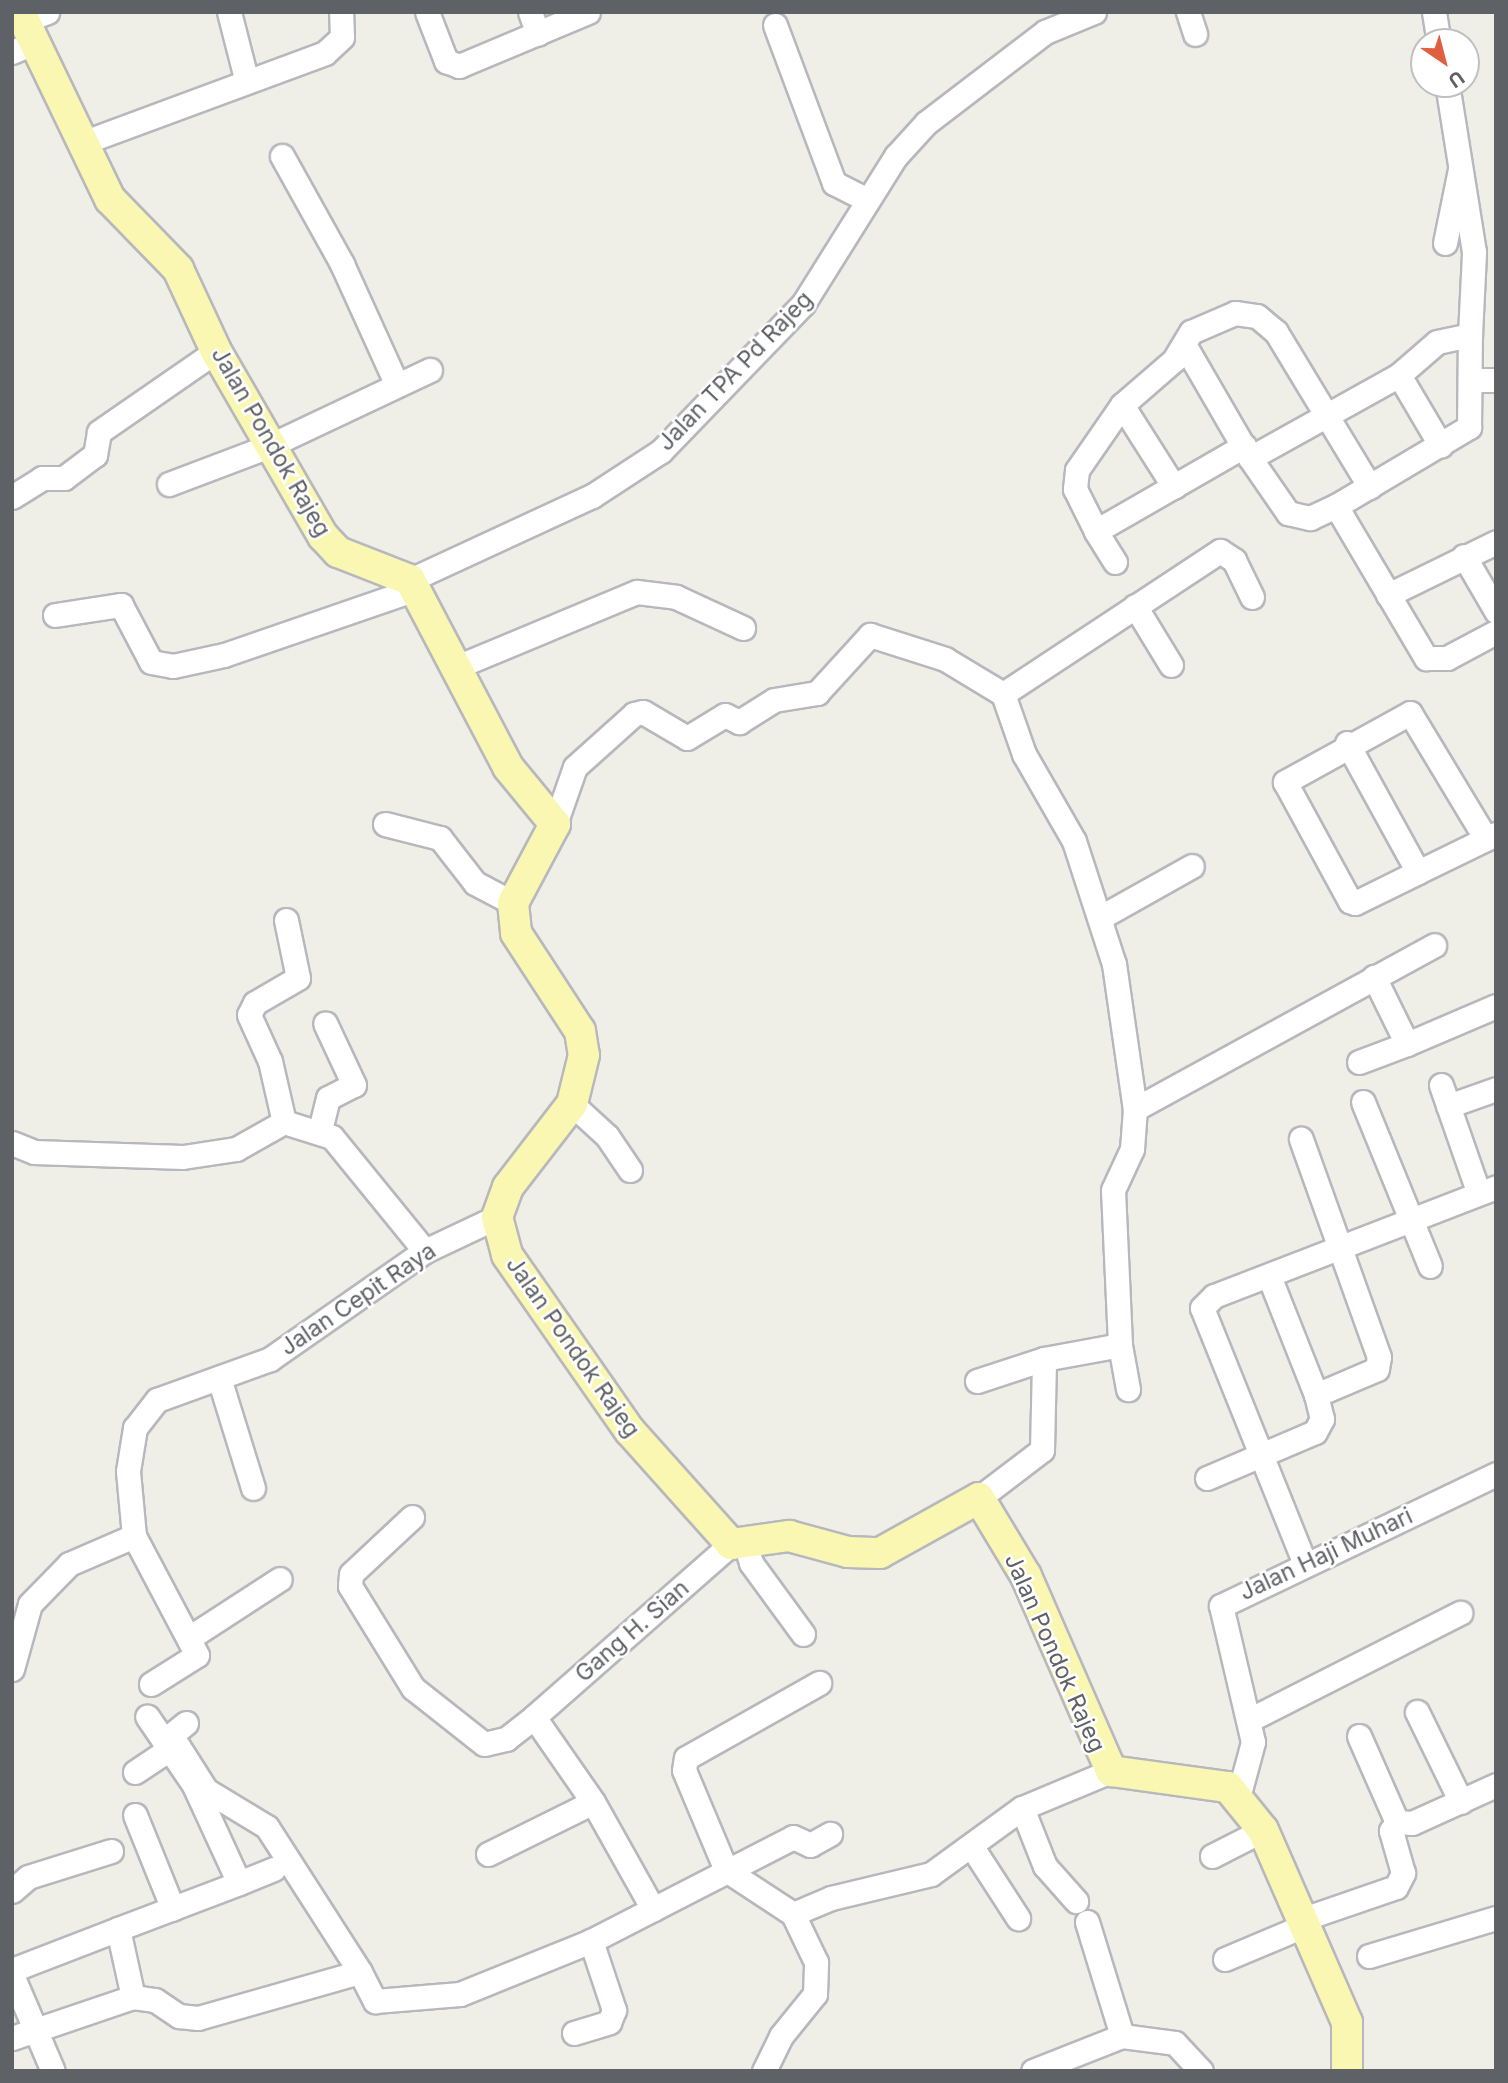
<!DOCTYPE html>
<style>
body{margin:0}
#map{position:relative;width:1508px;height:2083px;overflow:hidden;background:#f0efe7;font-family:Inter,sans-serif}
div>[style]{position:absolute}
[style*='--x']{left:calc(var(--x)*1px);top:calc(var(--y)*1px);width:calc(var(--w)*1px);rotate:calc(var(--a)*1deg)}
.roads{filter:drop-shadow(2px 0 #b7b8bd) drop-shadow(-2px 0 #b7b8bd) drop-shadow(0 2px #b7b8bd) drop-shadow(0 -2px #b7b8bd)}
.minor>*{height:23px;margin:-11.5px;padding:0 11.5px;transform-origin:11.5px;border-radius:11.5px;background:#fff}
.major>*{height:30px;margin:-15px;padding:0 15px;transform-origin:15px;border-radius:15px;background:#faf7b2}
span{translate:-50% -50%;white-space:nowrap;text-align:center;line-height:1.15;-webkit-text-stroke:5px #fff;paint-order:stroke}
.street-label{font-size:23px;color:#5e6166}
.frame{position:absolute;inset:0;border:14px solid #5e6166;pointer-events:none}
.north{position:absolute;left:1410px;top:28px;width:70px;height:70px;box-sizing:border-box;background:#fff;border:2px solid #bfc0c2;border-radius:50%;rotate:145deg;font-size:19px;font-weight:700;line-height:28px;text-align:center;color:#5e6166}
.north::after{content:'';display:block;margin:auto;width:24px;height:32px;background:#df5f3e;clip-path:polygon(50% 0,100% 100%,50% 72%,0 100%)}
</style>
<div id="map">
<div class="roads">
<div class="minor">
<i style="--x:229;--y:12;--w:68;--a:75.6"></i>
<i style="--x:427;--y:12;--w:53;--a:68.8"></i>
<i style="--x:446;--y:61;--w:14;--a:21"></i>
<i style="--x:459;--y:66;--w:140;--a:-22.7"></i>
<i style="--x:530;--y:12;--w:23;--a:70"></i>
<i style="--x:1188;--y:12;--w:23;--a:72"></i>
<i style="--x:1434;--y:12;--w:30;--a:81"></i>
<i style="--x:24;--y:21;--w:25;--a:-21"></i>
<i style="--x:775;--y:25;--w:169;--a:69.5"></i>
<i style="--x:834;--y:183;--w:37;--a:27"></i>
<i style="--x:12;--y:52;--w:23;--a:-23"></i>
<i style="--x:82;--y:143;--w:259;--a:-20.3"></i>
<i style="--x:325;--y:53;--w:23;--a:-43"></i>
<i style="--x:342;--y:37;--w:25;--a:-92"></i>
<i style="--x:282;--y:156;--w:124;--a:60.9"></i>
<i style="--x:342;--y:264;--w:133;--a:65.6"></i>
<i style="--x:1445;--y:243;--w:76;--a:-78.5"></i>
<i style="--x:1185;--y:346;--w:129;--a:59.9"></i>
<i style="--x:1250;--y:458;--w:171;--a:-29.1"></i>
<i style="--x:1399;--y:375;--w:50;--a:-41"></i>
<i style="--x:1437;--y:342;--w:34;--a:-12"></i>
<i style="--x:1470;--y:335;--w:83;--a:-87.2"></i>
<i style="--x:1474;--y:252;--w:170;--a:-99.1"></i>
<i style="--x:1399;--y:375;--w:82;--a:59.4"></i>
<i style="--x:1473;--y:380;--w:23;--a:0"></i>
<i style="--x:1122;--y:405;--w:97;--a:57.6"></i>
<i style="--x:1250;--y:458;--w:67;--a:55.4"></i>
<i style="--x:1288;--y:513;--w:23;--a:13"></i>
<i style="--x:1310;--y:518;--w:29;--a:-25"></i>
<i style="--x:1336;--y:506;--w:155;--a:-30.7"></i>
<i style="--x:1469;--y:427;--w:92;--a:-89.4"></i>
<i style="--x:169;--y:484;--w:107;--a:-20.8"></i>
<i style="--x:269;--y:446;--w:178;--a:-25.3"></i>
<i style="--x:12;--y:497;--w:36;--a:-32"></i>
<i style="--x:42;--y:478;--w:22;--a:0"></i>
<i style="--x:64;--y:478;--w:39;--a:-37"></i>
<i style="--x:95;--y:455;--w:23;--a:-80"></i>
<i style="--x:99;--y:432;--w:142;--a:-34.7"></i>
<i style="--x:1336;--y:506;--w:177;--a:59.4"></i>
<i style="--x:1426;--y:658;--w:21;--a:0"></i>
<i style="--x:1447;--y:658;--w:55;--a:-28"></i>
<i style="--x:1096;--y:531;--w:47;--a:-116.6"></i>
<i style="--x:1075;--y:489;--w:19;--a:-84"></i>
<i style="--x:1077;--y:470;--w:79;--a:-55.3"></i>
<i style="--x:1122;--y:405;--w:69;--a:-40.9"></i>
<i style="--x:1174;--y:360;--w:33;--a:-59"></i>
<i style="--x:1191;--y:332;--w:48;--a:-23.4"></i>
<i style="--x:1235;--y:313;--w:22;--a:8"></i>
<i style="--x:1257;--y:316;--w:25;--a:40"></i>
<i style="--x:1276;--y:332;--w:181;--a:58.8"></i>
<i style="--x:1464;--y:556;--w:64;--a:59.8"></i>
<i style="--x:1115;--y:562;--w:36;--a:-122"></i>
<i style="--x:1096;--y:531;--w:171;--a:-29.9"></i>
<i style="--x:410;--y:580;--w:200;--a:-24.8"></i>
<i style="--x:592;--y:496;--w:82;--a:-33.1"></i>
<i style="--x:661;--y:451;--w:204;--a:-46"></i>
<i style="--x:803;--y:304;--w:175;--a:-57.9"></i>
<i style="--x:896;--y:156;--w:45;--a:-47.7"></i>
<i style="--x:926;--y:123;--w:150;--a:-37.4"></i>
<i style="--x:1045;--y:32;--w:53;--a:-22.2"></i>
<i style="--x:1388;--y:595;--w:120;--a:-26.1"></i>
<i style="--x:1135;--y:606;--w:69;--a:58.6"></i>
<i style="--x:55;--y:615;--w:67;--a:-8.6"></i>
<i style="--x:121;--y:605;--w:64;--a:62.2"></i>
<i style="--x:151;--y:662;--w:22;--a:10"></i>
<i style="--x:173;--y:666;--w:52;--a:-12.2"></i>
<i style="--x:224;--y:655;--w:203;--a:-19"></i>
<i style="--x:454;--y:668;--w:198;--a:-22.6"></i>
<i style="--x:637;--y:592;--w:39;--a:7"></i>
<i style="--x:676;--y:597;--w:74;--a:24.8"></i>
<i style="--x:1003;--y:694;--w:260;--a:-33.4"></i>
<i style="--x:1220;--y:551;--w:17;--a:33"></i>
<i style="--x:1234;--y:560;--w:41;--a:64.1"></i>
<i style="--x:1347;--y:743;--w:147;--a:61.2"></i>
<i style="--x:385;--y:824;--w:57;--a:14.3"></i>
<i style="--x:440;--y:838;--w:57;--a:52.1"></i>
<i style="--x:475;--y:883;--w:43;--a:27.8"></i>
<i style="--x:555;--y:824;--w:60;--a:-70.7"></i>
<i style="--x:575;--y:767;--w:79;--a:-41.9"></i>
<i style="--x:634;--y:714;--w:9;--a:-13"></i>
<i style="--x:643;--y:712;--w:51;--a:30.6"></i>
<i style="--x:687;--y:738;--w:44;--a:-31.2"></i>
<i style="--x:725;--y:715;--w:16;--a:27"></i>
<i style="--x:739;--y:722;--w:41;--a:-32.2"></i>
<i style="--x:774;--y:700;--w:44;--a:-9.2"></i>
<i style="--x:817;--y:693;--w:79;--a:-47.6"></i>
<i style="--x:870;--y:635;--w:79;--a:17.7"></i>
<i style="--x:945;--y:659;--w:68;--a:31.1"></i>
<i style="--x:1003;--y:694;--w:64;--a:70.7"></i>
<i style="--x:1024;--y:754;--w:100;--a:60.1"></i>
<i style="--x:1074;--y:841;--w:129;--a:72"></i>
<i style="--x:1114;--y:964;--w:147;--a:81.8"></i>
<i style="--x:1135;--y:1109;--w:40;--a:94.3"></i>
<i style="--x:1132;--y:1149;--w:45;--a:114.9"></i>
<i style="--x:1113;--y:1190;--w:155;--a:87.4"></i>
<i style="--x:1120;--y:1345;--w:45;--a:79.7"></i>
<i style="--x:1486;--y:839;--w:147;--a:-121.1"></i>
<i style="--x:1410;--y:713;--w:143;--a:151.1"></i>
<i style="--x:1285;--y:782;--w:136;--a:61.4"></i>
<i style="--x:1350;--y:901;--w:5;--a:22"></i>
<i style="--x:1355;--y:903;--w:70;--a:-26.2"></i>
<i style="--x:1418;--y:872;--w:87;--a:-26"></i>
<i style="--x:1101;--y:917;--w:104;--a:-29.3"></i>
<i style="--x:286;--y:920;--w:59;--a:78.3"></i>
<i style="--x:298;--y:978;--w:50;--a:149.8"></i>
<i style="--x:255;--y:1003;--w:13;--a:117"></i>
<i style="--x:249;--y:1015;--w:51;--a:65.5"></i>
<i style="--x:270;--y:1061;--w:63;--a:77.1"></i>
<i style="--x:284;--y:1122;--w:50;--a:17.4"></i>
<i style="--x:332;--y:1137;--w:147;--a:50.8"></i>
<i style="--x:1407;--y:1044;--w:97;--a:-23.1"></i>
<i style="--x:1359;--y:1062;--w:51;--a:-20.6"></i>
<i style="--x:1407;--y:1044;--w:75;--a:-116.2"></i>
<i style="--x:1441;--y:1085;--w:112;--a:70.8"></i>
<i style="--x:1363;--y:1102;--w:177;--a:67.8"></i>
<i style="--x:572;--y:1104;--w:47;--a:42.4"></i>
<i style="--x:607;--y:1136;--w:41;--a:55.9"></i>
<i style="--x:1448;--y:1106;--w:51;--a:-19.5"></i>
<i style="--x:1135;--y:1109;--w:341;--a:-28.7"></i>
<i style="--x:320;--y:1130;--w:33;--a:-76"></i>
<i style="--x:328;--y:1098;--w:29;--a:-27"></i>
<i style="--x:354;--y:1085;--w:68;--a:-115.1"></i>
<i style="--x:12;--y:1143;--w:24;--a:22"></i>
<i style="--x:34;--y:1152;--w:149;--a:1.9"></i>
<i style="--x:183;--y:1157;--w:54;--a:-8.6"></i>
<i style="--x:236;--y:1149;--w:55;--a:-29.4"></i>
<i style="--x:1269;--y:1276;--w:128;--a:68.4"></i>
<i style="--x:1316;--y:1395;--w:66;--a:-23.1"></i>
<i style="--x:1377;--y:1369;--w:12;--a:-81"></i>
<i style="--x:1379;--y:1357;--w:232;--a:-109.7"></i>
<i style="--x:219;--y:1378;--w:115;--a:72.8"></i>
<i style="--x:977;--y:1381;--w:71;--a:-18.2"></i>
<i style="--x:1044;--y:1359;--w:77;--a:-10.4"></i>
<i style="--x:1207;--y:1478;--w:117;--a:-23.1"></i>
<i style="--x:1315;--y:1432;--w:15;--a:-62"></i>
<i style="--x:1322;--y:1419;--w:25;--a:-104"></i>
<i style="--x:979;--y:1498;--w:79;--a:-37.3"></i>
<i style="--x:1042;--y:1450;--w:91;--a:-88.7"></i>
<i style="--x:412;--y:1517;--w:83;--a:136.9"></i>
<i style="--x:351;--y:1574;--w:12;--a:95"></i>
<i style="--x:350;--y:1586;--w:120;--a:58.3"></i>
<i style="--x:413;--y:1688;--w:90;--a:38.3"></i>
<i style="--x:484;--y:1744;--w:23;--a:-13"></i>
<i style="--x:506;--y:1739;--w:36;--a:-38"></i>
<i style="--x:534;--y:1717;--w:262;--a:-41.3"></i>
<i style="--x:745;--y:1544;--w:20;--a:72"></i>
<i style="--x:751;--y:1563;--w:88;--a:53.8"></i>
<i style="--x:1305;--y:1564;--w:276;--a:-111.9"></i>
<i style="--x:1202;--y:1308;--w:17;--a:-45"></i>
<i style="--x:1214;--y:1296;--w:302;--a:-21.1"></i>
<i style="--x:189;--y:1638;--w:108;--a:-33"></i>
<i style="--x:12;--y:1669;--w:67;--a:-74.5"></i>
<i style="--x:30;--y:1604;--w:56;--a:-45.7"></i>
<i style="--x:69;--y:1564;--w:71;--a:-23.3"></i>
<i style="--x:151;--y:1684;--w:54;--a:-32.2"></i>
<i style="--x:197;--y:1655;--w:135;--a:-117.9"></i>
<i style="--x:134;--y:1536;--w:65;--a:-95.3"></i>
<i style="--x:128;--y:1471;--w:44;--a:-80.8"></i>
<i style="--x:135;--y:1428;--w:36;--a:-52"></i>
<i style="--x:157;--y:1400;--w:120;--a:-19.9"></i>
<i style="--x:270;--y:1359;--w:189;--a:-34.9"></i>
<i style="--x:425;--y:1251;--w:80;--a:-25.3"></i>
<i style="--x:1417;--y:1712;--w:100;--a:63.9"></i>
<i style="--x:534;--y:1717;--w:103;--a:55.2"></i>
<i style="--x:1249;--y:1720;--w:237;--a:-26.9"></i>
<i style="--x:186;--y:1723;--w:19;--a:141"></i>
<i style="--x:171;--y:1735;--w:65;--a:57.5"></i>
<i style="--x:206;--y:1790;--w:71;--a:31.2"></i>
<i style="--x:267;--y:1827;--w:172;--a:57.3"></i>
<i style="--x:1359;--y:1736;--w:94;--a:66.2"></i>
<i style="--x:1397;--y:1822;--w:15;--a:4"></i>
<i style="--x:1412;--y:1823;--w:92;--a:-24.3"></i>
<i style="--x:135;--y:1772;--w:43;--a:-33.7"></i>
<i style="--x:1239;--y:1794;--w:54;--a:-74.9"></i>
<i style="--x:1253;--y:1742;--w:140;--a:-103.2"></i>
<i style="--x:1221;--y:1606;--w:305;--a:-25.6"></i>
<i style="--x:1022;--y:1808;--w:62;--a:68.4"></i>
<i style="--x:1045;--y:1866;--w:47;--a:48.5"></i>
<i style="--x:135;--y:1815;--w:101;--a:68"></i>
<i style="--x:972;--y:1847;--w:85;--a:57.1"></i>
<i style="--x:488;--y:1854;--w:117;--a:-26.3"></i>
<i style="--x:593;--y:1802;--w:123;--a:60.7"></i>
<i style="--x:1212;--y:1856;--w:57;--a:-27"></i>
<i style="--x:726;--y:1870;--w:80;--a:33.3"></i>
<i style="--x:793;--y:1914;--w:41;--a:-22.8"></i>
<i style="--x:831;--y:1898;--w:103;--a:-13.5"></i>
<i style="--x:931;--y:1874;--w:112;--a:-36"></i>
<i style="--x:1022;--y:1808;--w:96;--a:-22.6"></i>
<i style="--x:726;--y:1870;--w:108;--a:-112.8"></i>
<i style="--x:684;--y:1770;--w:12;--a:-81"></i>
<i style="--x:686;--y:1758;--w:153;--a:-29.4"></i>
<i style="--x:239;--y:1883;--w:37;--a:-22"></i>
<i style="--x:12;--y:1891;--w:21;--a:-41"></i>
<i style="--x:28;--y:1877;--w:87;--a:-17.4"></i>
<i style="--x:1303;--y:1919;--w:98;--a:-19"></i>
<i style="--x:1396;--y:1887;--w:16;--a:-63"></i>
<i style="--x:1403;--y:1873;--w:44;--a:-105.9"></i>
<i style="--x:1391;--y:1831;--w:11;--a:-56"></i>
<i style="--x:1087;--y:1922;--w:119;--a:72.9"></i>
<i style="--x:118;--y:1929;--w:129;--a:-20.8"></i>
<i style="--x:239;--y:1883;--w:108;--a:-114.7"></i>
<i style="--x:194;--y:1785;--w:83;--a:-124.3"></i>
<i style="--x:1369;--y:1956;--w:133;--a:-16.7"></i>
<i style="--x:1225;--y:1959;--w:88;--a:-22.8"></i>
<i style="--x:12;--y:1970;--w:114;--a:-21.1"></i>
<i style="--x:118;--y:1929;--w:70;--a:77.6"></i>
<i style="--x:133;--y:1997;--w:22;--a:8"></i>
<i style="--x:155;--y:2000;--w:29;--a:34"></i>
<i style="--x:179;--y:2016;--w:19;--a:6"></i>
<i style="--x:198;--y:2018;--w:168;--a:-15.9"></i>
<i style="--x:360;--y:1972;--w:33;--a:63"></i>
<i style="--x:375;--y:2001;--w:85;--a:-4.7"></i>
<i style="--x:460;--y:1994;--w:141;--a:-22"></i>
<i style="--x:591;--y:1941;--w:227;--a:-27.2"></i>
<i style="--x:793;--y:1837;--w:19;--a:25"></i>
<i style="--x:810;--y:1845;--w:23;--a:-29"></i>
<i style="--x:12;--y:1975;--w:104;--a:66.9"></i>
<i style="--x:574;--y:2033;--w:37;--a:-17"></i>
<i style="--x:609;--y:2022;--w:13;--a:-67"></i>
<i style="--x:614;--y:2010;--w:73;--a:-108.4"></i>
<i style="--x:12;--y:2038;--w:128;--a:-18.7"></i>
<i style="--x:764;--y:2071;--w:39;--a:-64"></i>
<i style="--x:781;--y:2036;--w:54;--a:-51"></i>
<i style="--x:815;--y:1994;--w:32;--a:-88"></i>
<i style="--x:816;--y:1962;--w:53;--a:-115.6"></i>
<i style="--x:1033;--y:2071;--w:96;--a:-21.5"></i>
<i style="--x:1122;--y:2036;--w:53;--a:7.5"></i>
<i style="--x:1175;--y:2043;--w:38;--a:47"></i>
</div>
<div class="major">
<i style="--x:20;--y:12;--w:208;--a:64.3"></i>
<i style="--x:110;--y:199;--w:98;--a:45.8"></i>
<i style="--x:178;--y:269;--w:90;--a:65.1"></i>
<i style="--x:216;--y:351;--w:214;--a:60"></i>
<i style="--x:323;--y:536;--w:22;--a:47"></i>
<i style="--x:338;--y:552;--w:77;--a:21.3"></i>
<i style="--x:410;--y:580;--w:211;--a:62.3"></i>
<i style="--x:508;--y:767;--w:74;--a:50.5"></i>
<i style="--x:555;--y:824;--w:89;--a:118"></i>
<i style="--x:513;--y:903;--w:30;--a:84"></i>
<i style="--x:516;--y:933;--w:117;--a:56.9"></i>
<i style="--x:580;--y:1031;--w:24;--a:81"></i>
<i style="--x:584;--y:1055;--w:50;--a:103.8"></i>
<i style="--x:572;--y:1104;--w:105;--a:127.6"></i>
<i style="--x:508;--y:1187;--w:32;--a:110"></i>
<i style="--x:497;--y:1217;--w:39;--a:75"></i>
<i style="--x:507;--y:1255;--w:215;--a:55.1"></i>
<i style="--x:630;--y:1431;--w:152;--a:48.2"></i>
<i style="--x:731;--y:1544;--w:59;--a:-7.9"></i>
<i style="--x:789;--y:1536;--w:61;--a:15.2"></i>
<i style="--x:848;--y:1552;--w:32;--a:2"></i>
<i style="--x:880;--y:1553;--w:113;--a:-29.1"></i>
<i style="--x:979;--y:1498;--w:91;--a:58.9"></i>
<i style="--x:1026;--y:1576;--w:213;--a:66.4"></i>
<i style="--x:1111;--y:1771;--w:118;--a:7.8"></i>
<i style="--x:1228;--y:1787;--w:55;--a:50.9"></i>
<i style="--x:1263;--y:1830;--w:210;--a:66.4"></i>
<i style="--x:1347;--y:2022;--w:49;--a:90"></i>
</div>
</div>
<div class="street-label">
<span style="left:735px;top:371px;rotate:-46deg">Jalan TPA Pd Rajeg</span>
<span style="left:271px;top:442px;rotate:60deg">Jalan Pondok Rajeg</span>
<span style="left:358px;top:1299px;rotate:-34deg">Jalan Cepit Raya</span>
<span style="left:573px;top:1347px;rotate:55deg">Jalan Pondok Rajeg</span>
<span style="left:1326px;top:1554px;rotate:-25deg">Jalan Haji Muhari</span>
<span style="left:632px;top:1631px;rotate:-41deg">Gang H. Sian</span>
<span style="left:1055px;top:1653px;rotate:66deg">Jalan Pondok Rajeg</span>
</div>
<div class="frame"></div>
<div class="north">U</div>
</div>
